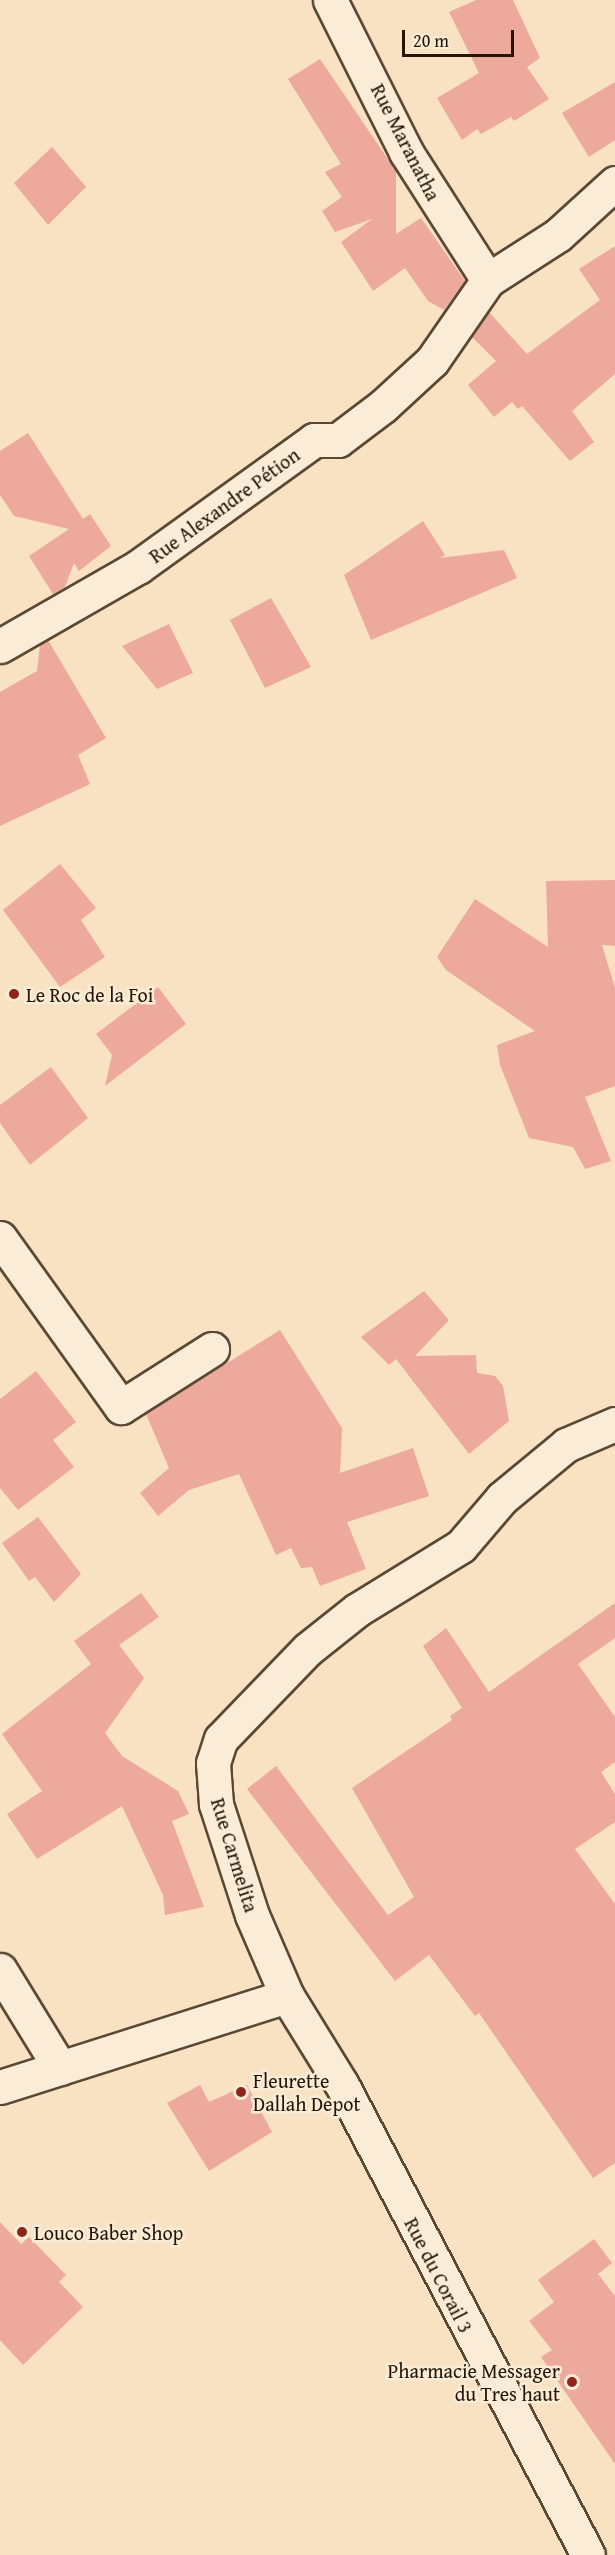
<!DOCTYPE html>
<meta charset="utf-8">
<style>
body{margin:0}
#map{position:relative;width:615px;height:2555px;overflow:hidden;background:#f8e2c1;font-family:"Gentium Book Plus",serif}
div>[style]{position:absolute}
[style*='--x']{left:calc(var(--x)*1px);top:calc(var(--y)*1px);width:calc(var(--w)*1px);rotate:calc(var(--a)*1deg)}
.building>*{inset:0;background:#edaa9c}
.roads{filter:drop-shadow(2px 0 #5a4834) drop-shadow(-2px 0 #5a4834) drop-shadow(0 2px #5a4834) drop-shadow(0 -2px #5a4834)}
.minor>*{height:33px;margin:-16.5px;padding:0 16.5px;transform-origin:16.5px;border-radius:16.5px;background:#faecd7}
.dots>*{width:16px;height:16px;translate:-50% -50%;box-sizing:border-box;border:3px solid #faecd7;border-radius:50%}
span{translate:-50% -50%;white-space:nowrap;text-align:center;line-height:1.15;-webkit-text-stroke:5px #faecd7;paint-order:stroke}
.street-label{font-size:20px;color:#261505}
.poi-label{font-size:20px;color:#261505}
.left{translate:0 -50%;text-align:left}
.right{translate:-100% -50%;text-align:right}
.scale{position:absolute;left:402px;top:30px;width:112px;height:27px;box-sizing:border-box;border:3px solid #261505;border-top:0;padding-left:8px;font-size:18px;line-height:21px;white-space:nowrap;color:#261505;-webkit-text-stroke:4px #faecd7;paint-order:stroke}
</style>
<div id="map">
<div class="building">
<i style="clip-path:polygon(476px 0,513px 0,540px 58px,527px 67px,549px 99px,514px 121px,511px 117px,481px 134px,477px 129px,462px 140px,437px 98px,479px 73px,449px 12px)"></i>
<i style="clip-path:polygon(320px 59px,396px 171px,396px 234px,421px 218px,465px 281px,444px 310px,428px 301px,405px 268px,373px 291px,341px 242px,372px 219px,335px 232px,322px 211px,342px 197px,325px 172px,341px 164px,288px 79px)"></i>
<i style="clip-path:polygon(615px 82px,615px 140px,589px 157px,562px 113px)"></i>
<i style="clip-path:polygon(52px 147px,86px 187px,48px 225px,14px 183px)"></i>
<i style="clip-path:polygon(615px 246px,615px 374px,572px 411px,594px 442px,570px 461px,522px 406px,518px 409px,512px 402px,494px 417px,468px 385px,496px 361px,472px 337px,489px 312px,527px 354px,600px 300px,579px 269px)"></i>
<i style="clip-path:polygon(28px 433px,83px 519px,90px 514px,111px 546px,79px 571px,74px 563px,65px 587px,53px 594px,29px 556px,69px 529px,14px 516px,0 495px,0 451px)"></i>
<i style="clip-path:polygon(423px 521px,445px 555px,440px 558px,504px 550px,517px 578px,371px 640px,344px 575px)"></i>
<i style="clip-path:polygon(271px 598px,311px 667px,265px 688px,230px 620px)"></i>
<i style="clip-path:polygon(169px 624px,193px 673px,157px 689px,122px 646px)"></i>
<i style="clip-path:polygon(48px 640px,106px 738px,78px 755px,90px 784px,0 826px,0 692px,37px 671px,40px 645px)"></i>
<i style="clip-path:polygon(60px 864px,96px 908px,81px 920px,105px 957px,60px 987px,3px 910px)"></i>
<i style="clip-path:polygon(615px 880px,615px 946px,602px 945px,615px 988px,615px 1086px,585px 1097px,611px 1161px,585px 1169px,573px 1147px,529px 1138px,500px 1065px,497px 1045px,535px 1031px,446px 970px,437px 957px,475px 899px,548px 947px,546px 881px)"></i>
<i style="clip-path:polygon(158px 987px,186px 1024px,105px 1086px,112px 1055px,96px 1034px)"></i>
<i style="clip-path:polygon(51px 1067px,88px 1118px,30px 1165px,0 1123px,0 1105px)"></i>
<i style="clip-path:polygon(424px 1291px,449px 1320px,415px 1356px,476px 1355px,477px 1373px,495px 1376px,503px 1386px,509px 1421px,469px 1454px,396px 1359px,389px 1365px,361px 1337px)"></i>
<i style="clip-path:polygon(280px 1330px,342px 1428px,340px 1473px,413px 1448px,429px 1496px,347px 1522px,366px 1569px,320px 1586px,312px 1567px,301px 1568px,291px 1548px,276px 1555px,239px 1474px,189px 1490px,158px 1516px,140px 1493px,169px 1468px,146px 1414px)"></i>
<i style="clip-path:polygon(36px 1371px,76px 1422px,53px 1440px,74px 1467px,18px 1510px,0 1488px,0 1399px)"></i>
<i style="clip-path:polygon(38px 1517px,81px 1574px,54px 1602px,35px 1577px,29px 1581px,2px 1543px)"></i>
<i style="clip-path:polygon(141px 1593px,159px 1617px,119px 1645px,144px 1678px,105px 1733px,122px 1756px,178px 1791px,189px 1814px,172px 1821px,204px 1907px,165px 1915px,163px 1895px,122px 1806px,37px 1859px,7px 1814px,42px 1791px,2px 1734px,91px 1664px,74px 1641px)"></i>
<i style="clip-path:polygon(615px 1603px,615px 1638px,578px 1664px,615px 1717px,615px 1762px,601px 1772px,615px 1794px,615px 1822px,575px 1849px,615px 1904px,615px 2163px,593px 2178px,479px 2013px,475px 2016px,429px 1955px,395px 1981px,247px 1789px,276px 1766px,388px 1915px,414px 1897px,352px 1788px,452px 1720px,450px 1716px,462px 1708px,423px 1646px,446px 1628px,489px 1692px)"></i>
<i style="clip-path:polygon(200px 2085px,209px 2102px,247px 2085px,272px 2132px,209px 2171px,167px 2103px)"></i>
<i style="clip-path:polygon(0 2222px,21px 2244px,29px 2237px,66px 2275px,59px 2282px,83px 2307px,23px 2365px,0 2340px)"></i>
<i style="clip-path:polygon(594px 2239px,612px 2263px,598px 2274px,615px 2296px,615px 2464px,541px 2357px,552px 2350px,529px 2321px,554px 2302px,538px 2280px)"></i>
</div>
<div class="roads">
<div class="minor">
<i style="--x:330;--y:0;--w:170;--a:63.4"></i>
<i style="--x:406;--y:152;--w:152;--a:57.4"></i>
<i style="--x:0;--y:646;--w:159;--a:-29.8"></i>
<i style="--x:138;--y:567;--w:217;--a:-35.8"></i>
<i style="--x:314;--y:440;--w:24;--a:0"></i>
<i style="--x:338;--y:440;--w:56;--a:-37.1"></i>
<i style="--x:383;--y:406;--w:67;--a:-42.6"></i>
<i style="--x:432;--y:361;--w:98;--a:-55.3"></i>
<i style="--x:488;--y:280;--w:83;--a:-32.7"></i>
<i style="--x:558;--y:235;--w:77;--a:-42.4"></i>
<i style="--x:0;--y:1238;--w:208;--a:54.4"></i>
<i style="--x:121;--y:1407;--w:108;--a:-32.5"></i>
<i style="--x:0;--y:1970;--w:115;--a:58.5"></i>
<i style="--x:287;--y:1996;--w:105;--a:58.3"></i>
<i style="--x:342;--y:2085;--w:530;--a:62.37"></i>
<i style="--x:0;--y:2087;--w:301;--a:-17.6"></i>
<i style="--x:287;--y:1996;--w:88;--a:-113.4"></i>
<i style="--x:252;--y:1915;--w:117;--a:-108"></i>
<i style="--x:216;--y:1804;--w:41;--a:-94.2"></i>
<i style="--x:213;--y:1763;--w:25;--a:-72"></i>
<i style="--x:221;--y:1739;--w:125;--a:-46"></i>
<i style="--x:308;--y:1649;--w:63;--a:-38.5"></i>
<i style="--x:357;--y:1610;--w:122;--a:-31.6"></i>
<i style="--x:461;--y:1546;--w:63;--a:-49.5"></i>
<i style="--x:502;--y:1498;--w:83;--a:-39.6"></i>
<i style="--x:566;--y:1445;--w:53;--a:-23.2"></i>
</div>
</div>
<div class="dots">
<i style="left:14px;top:994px;background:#8f2418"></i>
<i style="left:241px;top:2092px;background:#8f2418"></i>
<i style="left:22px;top:2232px;background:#8f2418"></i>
<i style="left:572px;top:2382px;background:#8f2418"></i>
</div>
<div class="street-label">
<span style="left:406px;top:142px;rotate:63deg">Rue Maranatha</span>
<span style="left:224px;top:505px;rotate:-36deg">Rue Alexandre Pétion</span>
<span style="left:235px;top:1855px;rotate:73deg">Rue Carmelita</span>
<span style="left:439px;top:2275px;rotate:63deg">Rue du Corail 3</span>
</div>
<div class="poi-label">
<span class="left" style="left:26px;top:994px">Le Roc de la Foi</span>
<span class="left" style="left:253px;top:2092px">Fleurette<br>Dallah Depot</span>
<span class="left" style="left:34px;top:2232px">Louco Baber Shop</span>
<span class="right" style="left:560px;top:2382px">Pharmacie Messager<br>du Tres haut</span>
</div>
<div class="scale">20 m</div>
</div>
